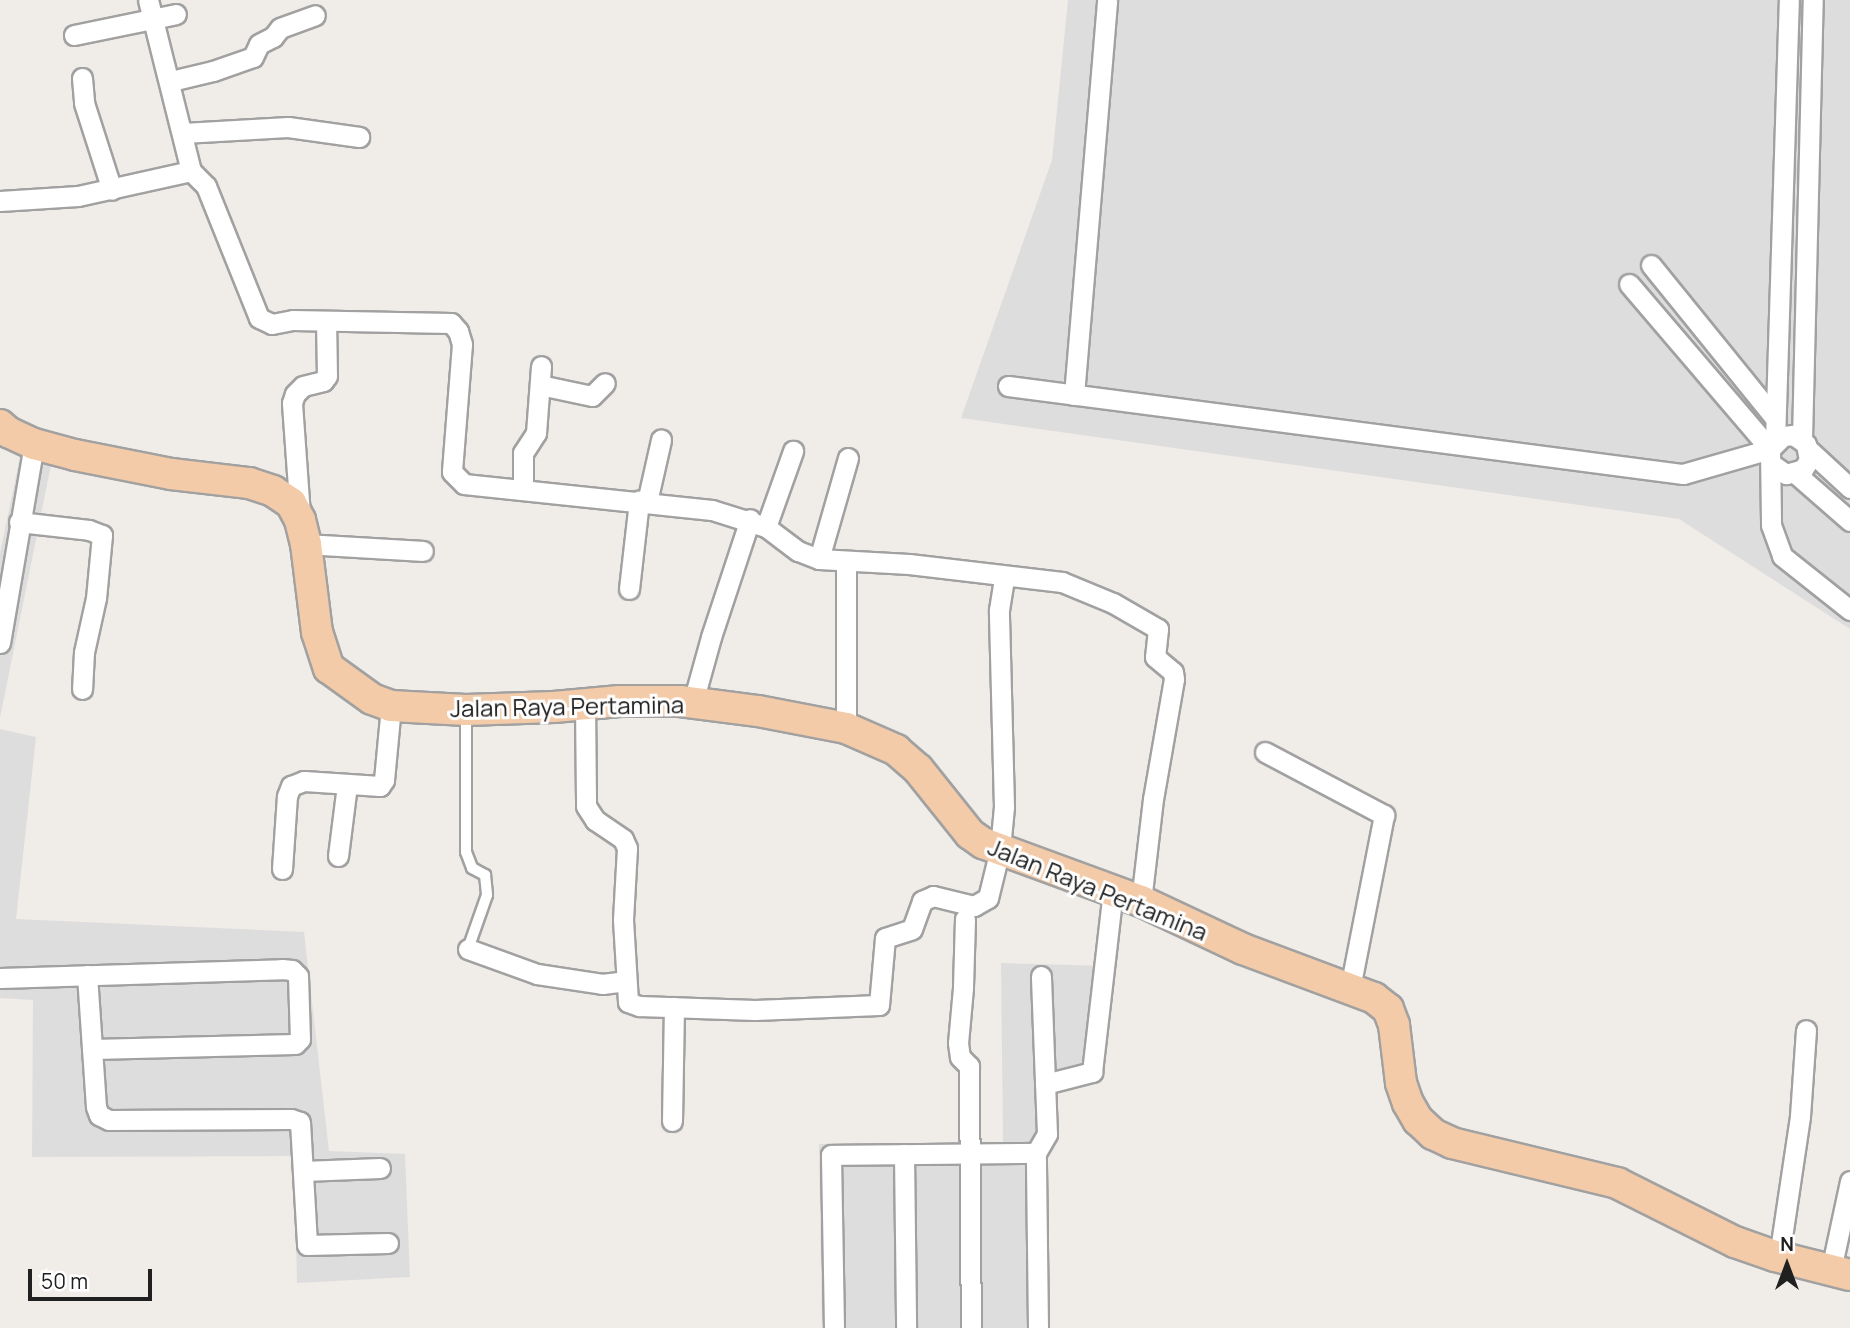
<!DOCTYPE html>
<style>
body{margin:0}
#map{position:relative;width:1850px;height:1328px;overflow:hidden;background:#f0ece8;font-family:Manrope,sans-serif}
div>[style]{position:absolute}
[style*='--x']{left:calc(var(--x)*1px);top:calc(var(--y)*1px);width:calc(var(--w)*1px);rotate:calc(var(--a)*1deg)}
.residential>*{inset:0;background:#deddde}
.roads{filter:drop-shadow(2px 0 #a1a1a1) drop-shadow(-2px 0 #a1a1a1) drop-shadow(0 2px #a1a1a1) drop-shadow(0 -2px #a1a1a1)}
.service>*{height:10px;margin:-5px;padding:0 5px;transform-origin:5px;border-radius:5px;background:#fff}
.minor>*{height:19px;margin:-9.5px;padding:0 9.5px;transform-origin:9.5px;border-radius:9.5px;background:#fff}
.primary>*{height:30px;margin:-15px;padding:0 15px;transform-origin:15px;border-radius:15px;background:#f4cba8}
span{translate:-50% -50%;white-space:nowrap;text-align:center;line-height:1.15;-webkit-text-stroke:6px #fff;paint-order:stroke}
.street-label{font-size:24px;color:#202020}
.north{position:absolute;left:1752px;top:1230px;width:70px;height:70px;-webkit-text-stroke:5px #fff;paint-order:stroke;rotate:0deg;font-size:19px;font-weight:700;line-height:28px;text-align:center;color:#202020}
.north::after{content:'';display:block;margin:auto;width:24px;height:32px;background:#202020;clip-path:polygon(50% 0,100% 100%,50% 72%,0 100%)}
.scale{position:absolute;left:28px;top:1269px;width:124px;height:32px;box-sizing:border-box;border:4px solid #202020;border-top:0;padding-left:9px;font-size:21px;line-height:24px;white-space:nowrap;color:#202020;-webkit-text-stroke:5px #fff;paint-order:stroke}
</style>
<div id="map">
<div class="residential">
<i style="clip-path:polygon(1068px 0,1850px 0,1850px 629px,1679px 519px,961px 418px,1052px 160px)"></i>
<i style="clip-path:polygon(21px 452px,51px 465px,0 718px,0 553px)"></i>
<i style="clip-path:polygon(0 729px,36px 737px,16px 919px,304px 932px,329px 1151px,405px 1154px,410px 1277px,297px 1283px,294px 1156px,32px 1157px,33px 1000px,0 998px)"></i>
<i style="clip-path:polygon(1001px 963px,1108px 966px,1102px 1076px,1054px 1090px,1044px 1144px,1050px 1328px,822px 1328px,819px 1144px,1003px 1142px)"></i>
</div>
<div class="roads">
<div class="service">
<i style="--x:466;--y:714;--w:138;--a:90"></i>
<i style="--x:466;--y:852;--w:17;--a:69"></i>
<i style="--x:472;--y:868;--w:15;--a:28"></i>
<i style="--x:485;--y:875;--w:20;--a:84"></i>
<i style="--x:487;--y:895;--w:57;--a:109.4"></i>
</div>
<div class="minor">
<i style="--x:74;--y:35;--w:104;--a:-11.6"></i>
<i style="--x:82;--y:78;--w:25;--a:85"></i>
<i style="--x:84;--y:103;--w:91;--a:72.2"></i>
<i style="--x:171;--y:81;--w:43;--a:-13.4"></i>
<i style="--x:213;--y:71;--w:42;--a:-19.3"></i>
<i style="--x:253;--y:57;--w:14;--a:-65"></i>
<i style="--x:259;--y:44;--w:16;--a:-27"></i>
<i style="--x:273;--y:37;--w:11;--a:-52"></i>
<i style="--x:280;--y:28;--w:37;--a:-20"></i>
<i style="--x:183;--y:133;--w:105;--a:-3.3"></i>
<i style="--x:288;--y:127;--w:72;--a:8"></i>
<i style="--x:191;--y:171;--w:21;--a:45"></i>
<i style="--x:206;--y:186;--w:142;--a:68.1"></i>
<i style="--x:259;--y:318;--w:14;--a:25"></i>
<i style="--x:272;--y:324;--w:21;--a:-11"></i>
<i style="--x:293;--y:320;--w:158;--a:1.1"></i>
<i style="--x:451;--y:323;--w:11;--a:49"></i>
<i style="--x:458;--y:331;--w:14;--a:73"></i>
<i style="--x:462;--y:344;--w:128;--a:94.5"></i>
<i style="--x:452;--y:472;--w:17;--a:45"></i>
<i style="--x:464;--y:484;--w:249;--a:6"></i>
<i style="--x:712;--y:510;--w:57;--a:17.5"></i>
<i style="--x:766;--y:527;--w:40;--a:37"></i>
<i style="--x:798;--y:551;--w:22;--a:21"></i>
<i style="--x:819;--y:559;--w:90;--a:3.2"></i>
<i style="--x:909;--y:564;--w:154;--a:6.7"></i>
<i style="--x:1062;--y:582;--w:55;--a:22.4"></i>
<i style="--x:1113;--y:603;--w:52;--a:30"></i>
<i style="--x:1158;--y:629;--w:28;--a:96"></i>
<i style="--x:1155;--y:657;--w:23;--a:40"></i>
<i style="--x:1173;--y:672;--w:7;--a:82"></i>
<i style="--x:1174;--y:679;--w:122;--a:99.9"></i>
<i style="--x:1153;--y:799;--w:103;--a:96.7"></i>
<i style="--x:0;--y:201;--w:78;--a:-3.7"></i>
<i style="--x:78;--y:196;--w:116;--a:-12.5"></i>
<i style="--x:191;--y:171;--w:176;--a:-104.1"></i>
<i style="--x:1651;--y:265;--w:197;--a:51"></i>
<i style="--x:540;--y:385;--w:53;--a:11.9"></i>
<i style="--x:592;--y:396;--w:18;--a:-45"></i>
<i style="--x:1008;--y:386;--w:681;--a:7.43"></i>
<i style="--x:1683;--y:474;--w:91;--a:-16"></i>
<i style="--x:1770;--y:449;--w:217;--a:-130.5"></i>
<i style="--x:1074;--y:395;--w:396;--a:-85.2"></i>
<i style="--x:1802;--y:439;--w:439;--a:-88.6"></i>
<i style="--x:1775;--y:441;--w:441;--a:-88.2"></i>
<i style="--x:1809;--y:450;--w:56;--a:42.8"></i>
<i style="--x:1773;--y:465;--w:16;--a:35"></i>
<i style="--x:1786;--y:474;--w:18;--a:-16"></i>
<i style="--x:1803;--y:469;--w:11;--a:-56"></i>
<i style="--x:1809;--y:460;--w:16;--a:-101"></i>
<i style="--x:1806;--y:444;--w:16;--a:-145"></i>
<i style="--x:1793;--y:435;--w:10;--a:174"></i>
<i style="--x:1783;--y:436;--w:18;--a:135"></i>
<i style="--x:1770;--y:449;--w:76;--a:89.2"></i>
<i style="--x:1771;--y:525;--w:33;--a:70"></i>
<i style="--x:1782;--y:556;--w:87;--a:38.5"></i>
<i style="--x:1795;--y:473;--w:73;--a:41.1"></i>
<i style="--x:523;--y:489;--w:36;--a:-90"></i>
<i style="--x:523;--y:453;--w:24;--a:-57"></i>
<i style="--x:536;--y:433;--w:67;--a:-85.7"></i>
<i style="--x:647;--y:502;--w:64;--a:-77.3"></i>
<i style="--x:300;--y:515;--w:112;--a:-94.1"></i>
<i style="--x:292;--y:403;--w:9;--a:-72"></i>
<i style="--x:295;--y:394;--w:11;--a:-45"></i>
<i style="--x:303;--y:386;--w:21;--a:-14"></i>
<i style="--x:323;--y:381;--w:6;--a:-51"></i>
<i style="--x:327;--y:376;--w:55;--a:-91"></i>
<i style="--x:19;--y:522;--w:70;--a:6.5"></i>
<i style="--x:89;--y:530;--w:14;--a:21"></i>
<i style="--x:102;--y:535;--w:63;--a:95.4"></i>
<i style="--x:96;--y:598;--w:55;--a:102.5"></i>
<i style="--x:84;--y:652;--w:37;--a:93"></i>
<i style="--x:766;--y:527;--w:81;--a:-70.4"></i>
<i style="--x:306;--y:544;--w:117;--a:3.4"></i>
<i style="--x:819;--y:559;--w:105;--a:-74"></i>
<i style="--x:846;--y:563;--w:165;--a:90"></i>
<i style="--x:629;--y:589;--w:89;--a:-83.5"></i>
<i style="--x:0;--y:643;--w:202;--a:-80.3"></i>
<i style="--x:693;--y:702;--w:67;--a:-74.5"></i>
<i style="--x:711;--y:637;--w:124;--a:-71.7"></i>
<i style="--x:585;--y:704;--w:102;--a:89.4"></i>
<i style="--x:586;--y:806;--w:17;--a:57"></i>
<i style="--x:595;--y:820;--w:34;--a:34"></i>
<i style="--x:623;--y:839;--w:10;--a:66"></i>
<i style="--x:627;--y:848;--w:72;--a:93.2"></i>
<i style="--x:623;--y:920;--w:82;--a:86.5"></i>
<i style="--x:628;--y:1002;--w:12;--a:20"></i>
<i style="--x:639;--y:1006;--w:116;--a:2"></i>
<i style="--x:755;--y:1010;--w:124;--a:-2.3"></i>
<i style="--x:879;--y:1005;--w:67;--a:-84.9"></i>
<i style="--x:885;--y:938;--w:28;--a:-18"></i>
<i style="--x:912;--y:929;--w:30;--a:-70"></i>
<i style="--x:922;--y:901;--w:12;--a:-24"></i>
<i style="--x:933;--y:896;--w:42;--a:13.7"></i>
<i style="--x:974;--y:906;--w:16;--a:-30"></i>
<i style="--x:988;--y:898;--w:50;--a:-76.2"></i>
<i style="--x:1000;--y:849;--w:42;--a:-84.6"></i>
<i style="--x:1004;--y:807;--w:197;--a:-91.5"></i>
<i style="--x:999;--y:610;--w:33;--a:-81"></i>
<i style="--x:1265;--y:752;--w:135;--a:27.9"></i>
<i style="--x:1384;--y:815;--w:177;--a:101.1"></i>
<i style="--x:338;--y:856;--w:72;--a:-82.8"></i>
<i style="--x:282;--y:869;--w:73;--a:-86.1"></i>
<i style="--x:287;--y:796;--w:11;--a:-68"></i>
<i style="--x:291;--y:786;--w:14;--a:-21"></i>
<i style="--x:304;--y:781;--w:76;--a:3.8"></i>
<i style="--x:380;--y:786;--w:7;--a:-56"></i>
<i style="--x:384;--y:780;--w:74;--a:-84.6"></i>
<i style="--x:965;--y:919;--w:69;--a:91.7"></i>
<i style="--x:963;--y:988;--w:55;--a:95.2"></i>
<i style="--x:958;--y:1043;--w:14;--a:82"></i>
<i style="--x:960;--y:1057;--w:13;--a:45"></i>
<i style="--x:969;--y:1066;--w:262;--a:89.6"></i>
<i style="--x:468;--y:949;--w:73;--a:19.9"></i>
<i style="--x:537;--y:974;--w:66;--a:8.7"></i>
<i style="--x:602;--y:984;--w:23;--a:-7"></i>
<i style="--x:87;--y:975;--w:132;--a:86.1"></i>
<i style="--x:96;--y:1107;--w:9;--a:69"></i>
<i style="--x:99;--y:1115;--w:11;--a:27"></i>
<i style="--x:109;--y:1120;--w:182;--a:-0.3"></i>
<i style="--x:291;--y:1119;--w:9;--a:18"></i>
<i style="--x:300;--y:1122;--w:123;--a:86.7"></i>
<i style="--x:307;--y:1245;--w:81;--a:-1.4"></i>
<i style="--x:0;--y:978;--w:282;--a:-1.8"></i>
<i style="--x:282;--y:969;--w:10;--a:6"></i>
<i style="--x:292;--y:970;--w:8;--a:45"></i>
<i style="--x:298;--y:976;--w:63;--a:88.2"></i>
<i style="--x:300;--y:1039;--w:7;--a:135"></i>
<i style="--x:295;--y:1044;--w:203;--a:178.6"></i>
<i style="--x:1045;--y:1084;--w:49;--a:-14.3"></i>
<i style="--x:1092;--y:1072;--w:182;--a:-83.4"></i>
<i style="--x:672;--y:1121;--w:114;--a:-89"></i>
<i style="--x:904;--y:1154;--w:174;--a:89.3"></i>
<i style="--x:303;--y:1171;--w:77;--a:-2.2"></i>
<i style="--x:1779;--y:1257;--w:143;--a:-81.5"></i>
<i style="--x:1800;--y:1116;--w:86;--a:-86"></i>
<i style="--x:1831;--y:1270;--w:91;--a:-77.9"></i>
<i style="--x:834;--y:1328;--w:173;--a:-91"></i>
<i style="--x:831;--y:1155;--w:205;--a:-0.6"></i>
<i style="--x:1038;--y:1328;--w:175;--a:-90.7"></i>
<i style="--x:1036;--y:1153;--w:22;--a:-60"></i>
<i style="--x:1047;--y:1134;--w:158;--a:-92.2"></i>
</div>
<div class="primary">
<i style="--x:0;--y:425;--w:11;--a:41"></i>
<i style="--x:8;--y:432;--w:29;--a:25"></i>
<i style="--x:34;--y:444;--w:42;--a:15"></i>
<i style="--x:75;--y:455;--w:98;--a:11.2"></i>
<i style="--x:171;--y:474;--w:79;--a:6.6"></i>
<i style="--x:249;--y:483;--w:25;--a:18"></i>
<i style="--x:273;--y:491;--w:22;--a:34"></i>
<i style="--x:291;--y:503;--w:19;--a:62"></i>
<i style="--x:300;--y:520;--w:25;--a:76"></i>
<i style="--x:306;--y:544;--w:89;--a:82.9"></i>
<i style="--x:317;--y:632;--w:38;--a:72"></i>
<i style="--x:329;--y:668;--w:53;--a:35.8"></i>
<i style="--x:372;--y:699;--w:20;--a:20"></i>
<i style="--x:391;--y:706;--w:75;--a:3.1"></i>
<i style="--x:466;--y:710;--w:88;--a:-2"></i>
<i style="--x:554;--y:707;--w:66;--a:-5.2"></i>
<i style="--x:620;--y:701;--w:60;--a:0"></i>
<i style="--x:680;--y:701;--w:79;--a:7.3"></i>
<i style="--x:758;--y:711;--w:90;--a:10.9"></i>
<i style="--x:846;--y:728;--w:55;--a:23.7"></i>
<i style="--x:896;--y:750;--w:29;--a:41"></i>
<i style="--x:918;--y:769;--w:83;--a:51.3"></i>
<i style="--x:970;--y:834;--w:16;--a:35"></i>
<i style="--x:983;--y:843;--w:168;--a:20.2"></i>
<i style="--x:1141;--y:901;--w:113;--a:25.2"></i>
<i style="--x:1243;--y:949;--w:140;--a:20.5"></i>
<i style="--x:1374;--y:998;--w:18;--a:38"></i>
<i style="--x:1388;--y:1009;--w:17;--a:69"></i>
<i style="--x:1394;--y:1025;--w:58;--a:83.1"></i>
<i style="--x:1401;--y:1083;--w:21;--a:71"></i>
<i style="--x:1408;--y:1103;--w:20;--a:60"></i>
<i style="--x:1418;--y:1120;--w:21;--a:43"></i>
<i style="--x:1433;--y:1134;--w:21;--a:25"></i>
<i style="--x:1452;--y:1143;--w:170;--a:13.6"></i>
<i style="--x:1617;--y:1183;--w:132;--a:26.6"></i>
<i style="--x:1735;--y:1242;--w:42;--a:19.3"></i>
<i style="--x:1775;--y:1256;--w:77;--a:14.2"></i>
</div>
</div>
<div class="street-label">
<span style="left:567px;top:706px;rotate:-1deg">Jalan Raya Pertamina</span>
<span style="left:1098px;top:889px;rotate:22deg">Jalan Raya Pertamina</span>
</div>
<div class="north">N</div>
<div class="scale">50 m</div>
</div>
